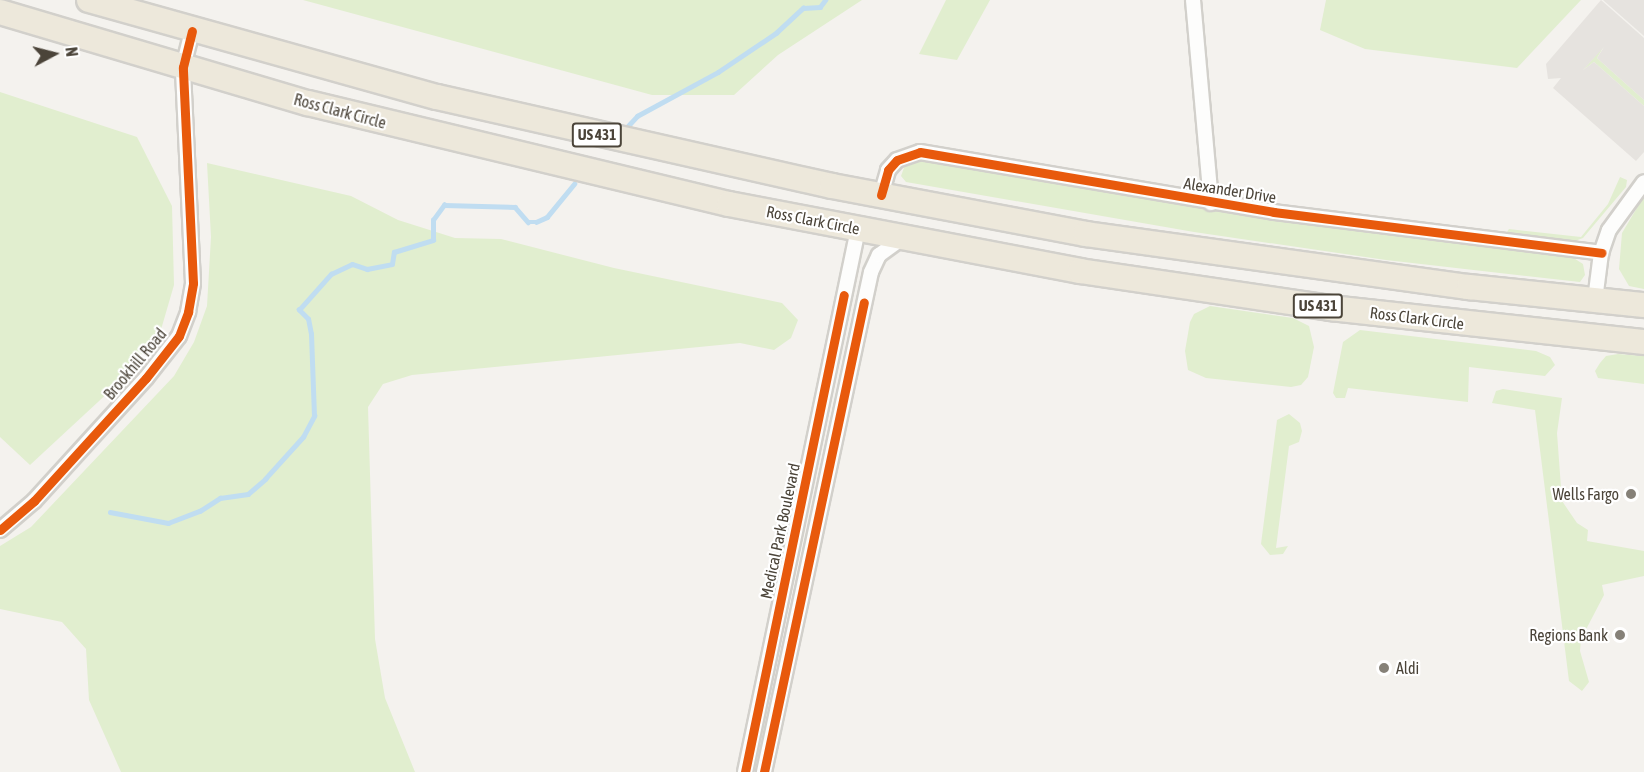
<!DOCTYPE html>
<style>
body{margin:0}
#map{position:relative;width:1644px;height:772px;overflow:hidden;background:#f4f2ee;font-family:"Asap Condensed",sans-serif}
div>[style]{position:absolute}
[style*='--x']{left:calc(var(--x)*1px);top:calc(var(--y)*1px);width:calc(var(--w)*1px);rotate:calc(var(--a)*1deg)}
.green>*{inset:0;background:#e1eecf}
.parking>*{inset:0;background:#e6e3df}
.stream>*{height:4.5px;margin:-2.25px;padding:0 2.25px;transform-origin:2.25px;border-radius:2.25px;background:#c0ddf1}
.roads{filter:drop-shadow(2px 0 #d2d0cb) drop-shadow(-2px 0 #d2d0cb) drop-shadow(0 2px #d2d0cb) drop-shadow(0 -2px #d2d0cb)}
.street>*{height:14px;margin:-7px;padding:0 7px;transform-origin:7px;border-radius:7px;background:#fdfdfc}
.highway>*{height:24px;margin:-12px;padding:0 12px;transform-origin:12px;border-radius:12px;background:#ede8db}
.cycleway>*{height:9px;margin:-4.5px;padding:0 4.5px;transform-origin:4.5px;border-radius:4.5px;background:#e8590c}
.dots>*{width:16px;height:16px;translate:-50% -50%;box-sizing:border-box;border:3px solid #fff;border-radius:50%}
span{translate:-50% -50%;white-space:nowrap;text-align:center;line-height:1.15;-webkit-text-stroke:4.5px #fff;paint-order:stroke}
.shield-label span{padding:2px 4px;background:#fff;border:2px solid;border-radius:4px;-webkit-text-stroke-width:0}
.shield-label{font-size:15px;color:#4b4439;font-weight:700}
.street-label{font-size:16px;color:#4b4439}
.poi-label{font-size:16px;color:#4b4439}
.right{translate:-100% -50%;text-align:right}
.left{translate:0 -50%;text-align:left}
.north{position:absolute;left:24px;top:24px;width:60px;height:60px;-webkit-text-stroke:4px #fff;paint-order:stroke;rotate:83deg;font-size:16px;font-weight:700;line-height:24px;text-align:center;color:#4b4439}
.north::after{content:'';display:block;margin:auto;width:21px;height:27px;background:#4b4439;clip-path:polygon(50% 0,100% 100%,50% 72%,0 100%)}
</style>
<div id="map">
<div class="green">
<i style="clip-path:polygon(303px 0,862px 0,778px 55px,734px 95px,652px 95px)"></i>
<i style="clip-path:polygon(946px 0,990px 0,957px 60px,919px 54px)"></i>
<i style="clip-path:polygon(1326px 0,1581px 0,1517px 68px,1365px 49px,1320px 30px)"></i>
<i style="clip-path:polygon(1604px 46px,1597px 58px,1644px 100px,1644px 106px,1594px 62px,1583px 70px)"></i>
<i style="clip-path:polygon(0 92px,137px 137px,172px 206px,174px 285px,160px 333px,112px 389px,30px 465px,0 437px)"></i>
<i style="clip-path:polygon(920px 159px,1162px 200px,1569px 255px,1583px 264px,1585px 275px,1580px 282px,1386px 260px,1194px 232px,906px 182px,901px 176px,905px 165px)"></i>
<i style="clip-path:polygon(207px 163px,351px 196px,398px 220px,455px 238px,501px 239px,614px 268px,782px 303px,798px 320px,791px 338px,774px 350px,740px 343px,412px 375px,383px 384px,368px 407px,375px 639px,385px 698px,415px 772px,121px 772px,89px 700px,86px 649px,62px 622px,0 609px,0 546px,31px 527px,174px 376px,194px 342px,207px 306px,211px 237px)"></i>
<i style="clip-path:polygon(1620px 177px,1627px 180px,1626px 187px,1583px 238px,1575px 241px,1507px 232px,1509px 229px,1581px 237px,1608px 204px)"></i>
<i style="clip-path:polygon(1644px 196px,1644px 289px,1629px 286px,1619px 269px,1622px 233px)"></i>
<i style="clip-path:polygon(1210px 306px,1293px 318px,1309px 326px,1314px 347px,1308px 377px,1301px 385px,1291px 387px,1206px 378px,1188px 370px,1185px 351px,1190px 322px,1194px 314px)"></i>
<i style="clip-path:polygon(1360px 330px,1536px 351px,1550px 357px,1555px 365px,1545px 376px,1469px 367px,1468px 402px,1348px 388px,1345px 398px,1336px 398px,1333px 393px,1343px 342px)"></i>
<i style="clip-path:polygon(1618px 354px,1644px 356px,1644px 384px,1598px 378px,1595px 371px,1600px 363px,1606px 356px)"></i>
<i style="clip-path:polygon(1503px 389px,1562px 398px,1557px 433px,1562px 501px,1577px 523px,1588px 530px,1587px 541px,1644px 551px,1644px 576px,1602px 585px,1604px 595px,1581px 639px,1580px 651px,1589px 682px,1582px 691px,1569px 681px,1535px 410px,1492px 403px,1496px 391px)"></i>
<i style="clip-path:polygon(1289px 414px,1300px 423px,1302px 431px,1299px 442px,1289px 446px,1276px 548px,1288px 546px,1283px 554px,1270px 555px,1261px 544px,1277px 420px)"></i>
</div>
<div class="parking">
<i style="clip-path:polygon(1601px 0,1644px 38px,1644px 100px,1597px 58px,1604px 47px,1583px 70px,1594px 62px,1644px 106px,1644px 152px,1636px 161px,1553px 88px,1561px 78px,1548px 79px,1546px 64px)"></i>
<i style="clip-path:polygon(1603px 0,1644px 0,1644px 36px)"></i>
</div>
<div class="stream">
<i style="--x:626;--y:128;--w:16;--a:-47"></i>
<i style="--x:637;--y:116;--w:92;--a:-28.5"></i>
<i style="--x:718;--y:72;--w:70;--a:-33.9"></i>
<i style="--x:776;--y:33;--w:37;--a:-43"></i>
<i style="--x:803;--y:8;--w:17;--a:-3"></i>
<i style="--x:820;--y:7;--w:9;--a:-54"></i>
<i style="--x:110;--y:512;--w:59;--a:10.7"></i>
<i style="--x:168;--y:523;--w:34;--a:-21"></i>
<i style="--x:200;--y:511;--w:24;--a:-33"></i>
<i style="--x:220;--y:498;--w:28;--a:-8"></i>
<i style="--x:248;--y:494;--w:23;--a:-41"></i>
<i style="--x:265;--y:479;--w:57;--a:-47.9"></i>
<i style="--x:303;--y:437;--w:24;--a:-62"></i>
<i style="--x:314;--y:416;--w:82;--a:-92.1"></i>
<i style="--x:311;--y:334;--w:15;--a:-101"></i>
<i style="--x:308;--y:319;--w:13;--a:-135"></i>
<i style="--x:299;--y:310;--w:48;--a:-48.4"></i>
<i style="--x:331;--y:274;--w:23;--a:-25"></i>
<i style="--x:352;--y:264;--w:16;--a:18"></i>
<i style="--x:367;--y:269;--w:25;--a:-11"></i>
<i style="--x:392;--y:264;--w:12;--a:-81"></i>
<i style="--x:394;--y:252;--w:41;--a:-17.1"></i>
<i style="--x:433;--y:240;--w:20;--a:-90"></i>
<i style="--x:433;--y:220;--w:19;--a:-54"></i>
<i style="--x:444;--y:205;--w:71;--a:1.6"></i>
<i style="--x:515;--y:207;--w:20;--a:49"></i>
<i style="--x:528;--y:222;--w:8;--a:0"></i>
<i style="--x:536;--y:222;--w:12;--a:-24"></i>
<i style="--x:547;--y:217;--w:43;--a:-50.7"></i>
</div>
<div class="roads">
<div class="street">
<i style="--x:1193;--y:0;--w:204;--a:84.9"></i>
<i style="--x:881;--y:195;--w:26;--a:-74"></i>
<i style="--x:888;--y:170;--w:13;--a:-48"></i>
<i style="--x:897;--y:160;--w:24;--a:-19"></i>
<i style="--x:920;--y:152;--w:359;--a:9.6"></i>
<i style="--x:1274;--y:212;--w:330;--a:7.1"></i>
<i style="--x:1595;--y:300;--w:47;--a:-82.7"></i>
<i style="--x:1601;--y:253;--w:24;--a:-71"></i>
<i style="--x:1609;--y:230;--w:59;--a:-53.9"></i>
<i style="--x:0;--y:530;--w:45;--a:-40.5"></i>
<i style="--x:34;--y:501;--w:166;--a:-47.7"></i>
<i style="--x:146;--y:378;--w:53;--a:-51.8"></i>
<i style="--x:179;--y:336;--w:26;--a:-69"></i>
<i style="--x:188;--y:312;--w:29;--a:-80"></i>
<i style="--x:193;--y:283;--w:216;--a:-92.7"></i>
<i style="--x:183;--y:67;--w:37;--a:-76"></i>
<i style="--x:745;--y:772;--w:555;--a:-78.24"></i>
<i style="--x:764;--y:772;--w:511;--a:-77.92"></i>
<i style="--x:871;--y:272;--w:19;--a:-65"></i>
<i style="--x:879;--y:255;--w:29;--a:-36"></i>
</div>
<div class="highway">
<i style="--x:89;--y:0;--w:361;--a:15.6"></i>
<i style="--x:437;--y:97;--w:405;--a:12.7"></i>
<i style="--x:832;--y:186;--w:258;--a:10.7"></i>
<i style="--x:1086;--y:234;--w:387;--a:7.9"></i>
<i style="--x:1469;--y:287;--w:176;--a:5.9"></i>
<i style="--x:0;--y:12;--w:321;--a:16.5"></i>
<i style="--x:308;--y:103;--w:433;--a:13.5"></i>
<i style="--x:729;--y:204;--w:357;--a:10.8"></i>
<i style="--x:1080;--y:271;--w:254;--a:8.4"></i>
<i style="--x:1331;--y:308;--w:315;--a:6.2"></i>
</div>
</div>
<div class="cycleway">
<i style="--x:881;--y:195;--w:26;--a:-74"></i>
<i style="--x:888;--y:170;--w:13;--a:-48"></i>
<i style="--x:897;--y:160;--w:24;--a:-19"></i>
<i style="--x:920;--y:152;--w:359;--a:9.6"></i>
<i style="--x:1274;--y:212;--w:330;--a:7.1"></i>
<i style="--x:0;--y:530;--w:45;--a:-40.5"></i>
<i style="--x:34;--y:501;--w:166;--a:-47.7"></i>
<i style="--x:146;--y:378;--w:53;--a:-51.8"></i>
<i style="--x:179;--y:336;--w:26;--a:-69"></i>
<i style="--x:188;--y:312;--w:29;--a:-80"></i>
<i style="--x:193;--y:283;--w:216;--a:-92.7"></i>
<i style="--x:183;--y:67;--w:37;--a:-76"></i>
<i style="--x:745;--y:772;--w:487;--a:-78.3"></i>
<i style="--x:764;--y:772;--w:480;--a:-78"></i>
</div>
<div class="dots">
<i style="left:1631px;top:494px;background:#868178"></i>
<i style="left:1620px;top:635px;background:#868178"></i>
<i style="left:1384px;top:668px;background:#868178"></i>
</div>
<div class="shield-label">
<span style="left:597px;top:135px">US 431</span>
<span style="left:1318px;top:306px">US 431</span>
</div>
<div class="street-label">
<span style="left:340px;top:111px;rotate:15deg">Ross Clark Circle</span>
<span style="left:1230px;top:190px;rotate:9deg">Alexander Drive</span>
<span style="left:813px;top:220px;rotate:11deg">Ross Clark Circle</span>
<span style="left:1417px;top:318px;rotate:7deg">Ross Clark Circle</span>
<span style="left:135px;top:364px;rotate:-50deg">Brookhill Road</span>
<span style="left:780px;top:531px;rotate:-78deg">Medical Park Boulevard</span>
</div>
<div class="poi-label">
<span class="right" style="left:1619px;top:494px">Wells Fargo</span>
<span class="right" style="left:1608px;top:635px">Regions Bank</span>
<span class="left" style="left:1396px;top:668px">Aldi</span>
</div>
<div class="north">N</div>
</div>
